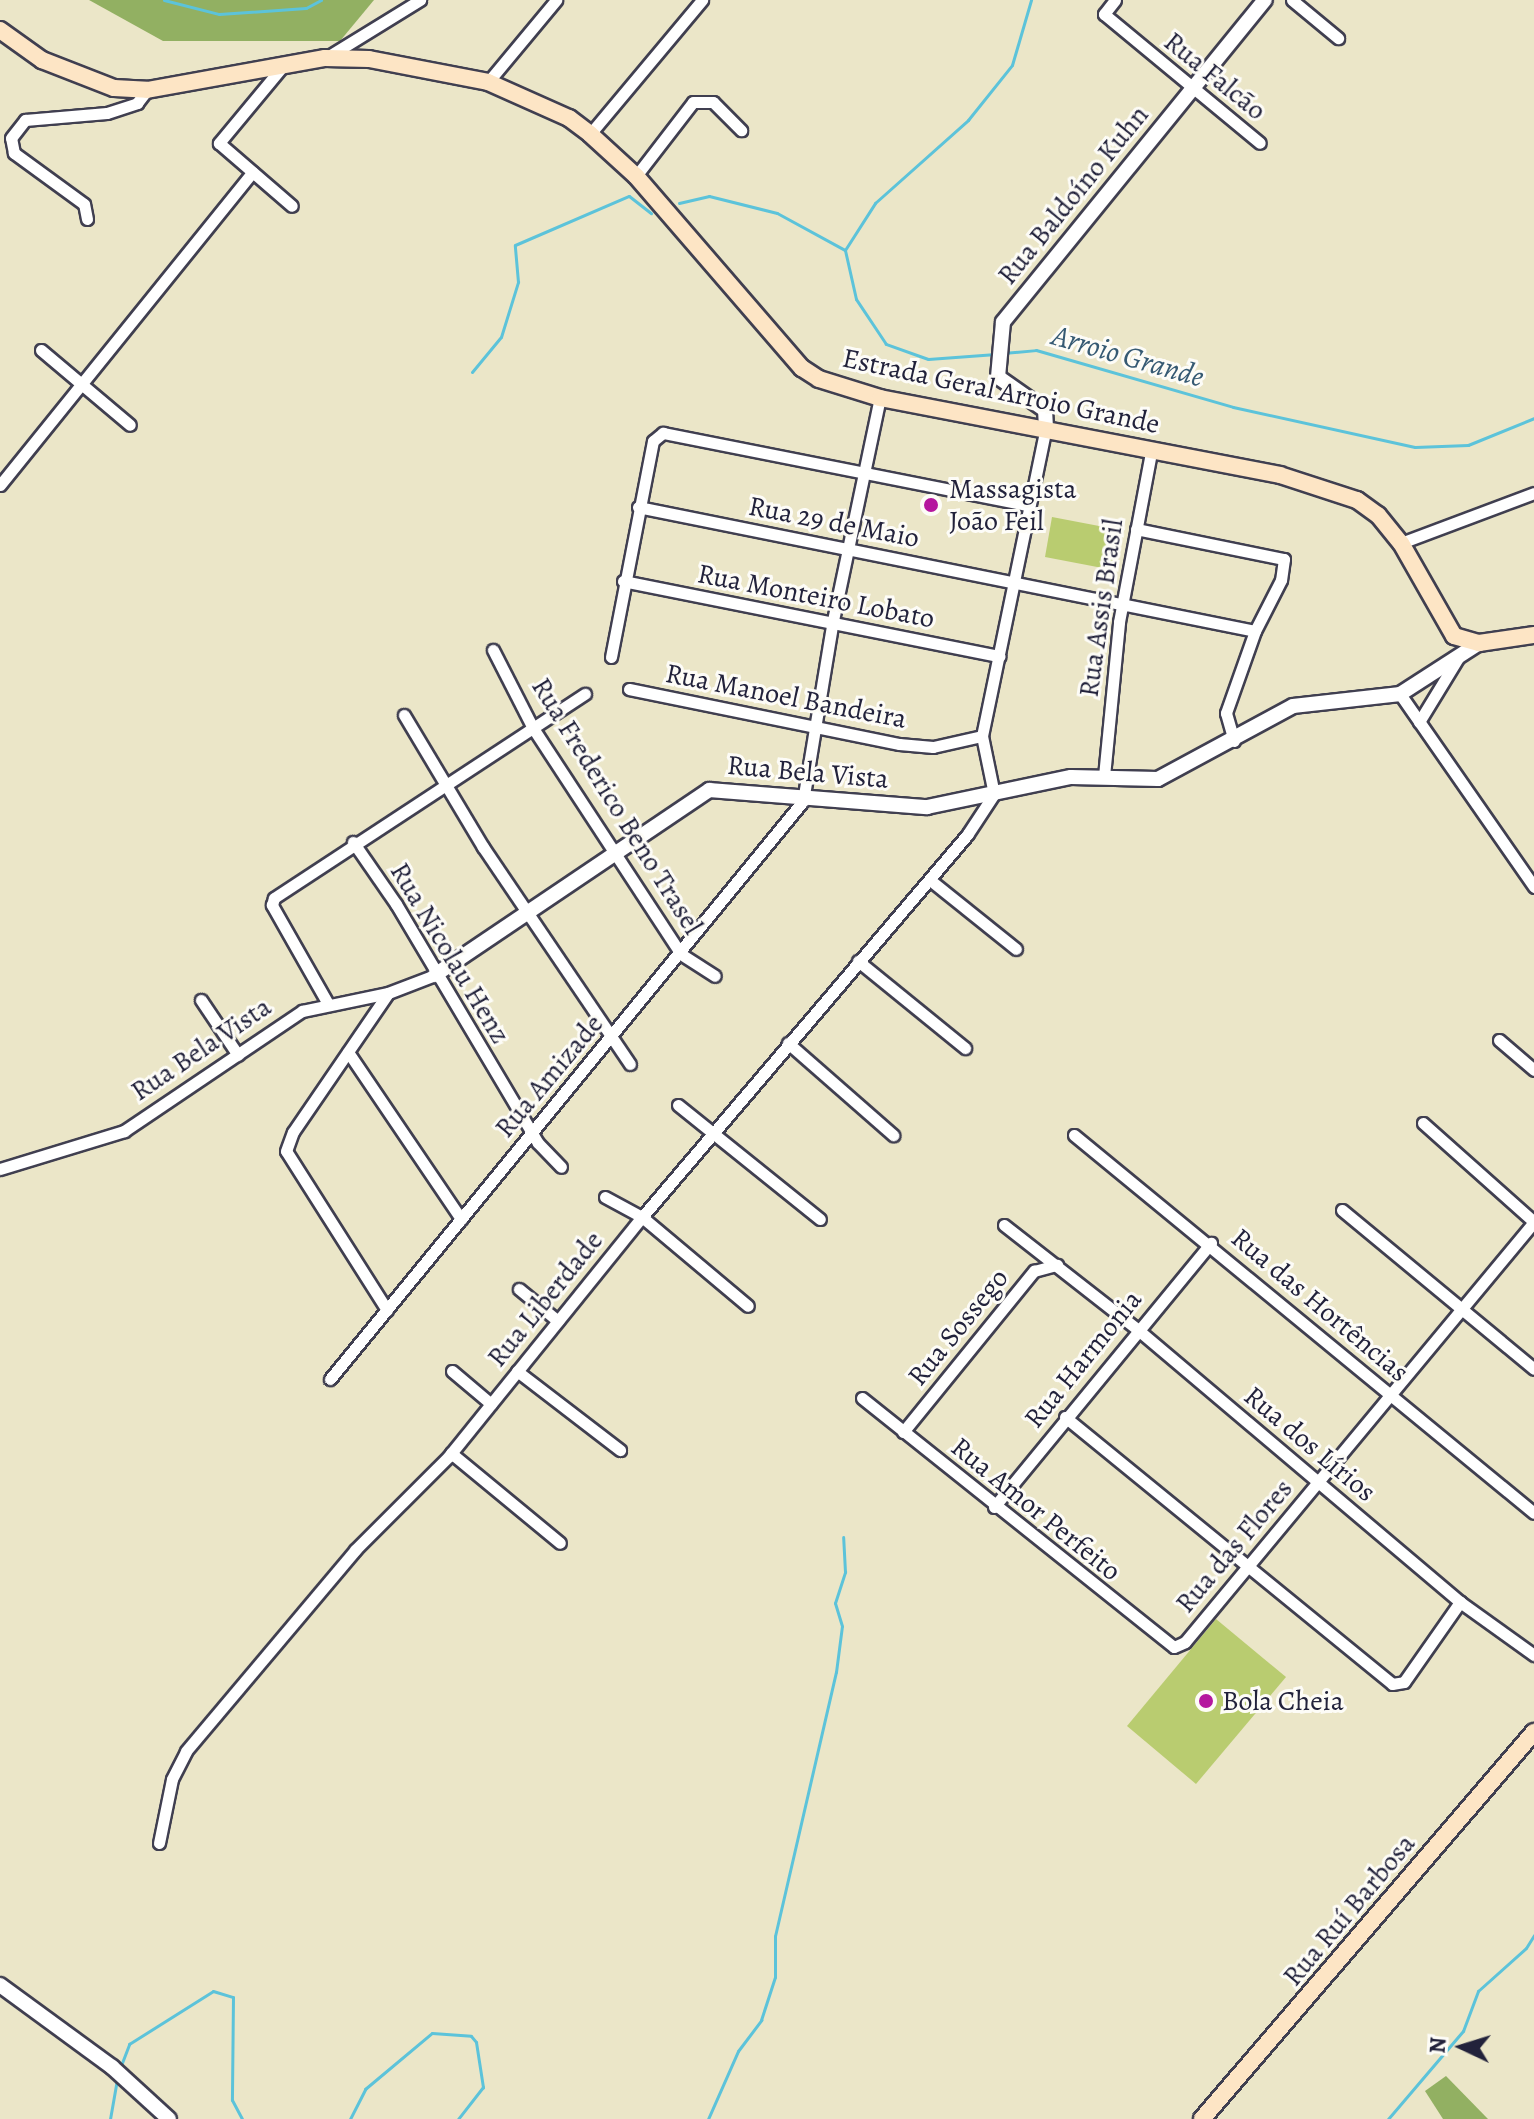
<!DOCTYPE html>
<meta charset="utf-8">
<style>
body{margin:0}
#map{position:relative;width:1534px;height:2119px;overflow:hidden;background:#ebe6c8;font-family:Alegreya,serif}
div>[style]{position:absolute}
[style*='--x']{left:calc(var(--x)*1px);top:calc(var(--y)*1px);width:calc(var(--w)*1px);rotate:calc(var(--a)*1deg)}
.green>*{inset:0;background:#b9cc70}
.forest>*{inset:0;background:#92b062}
.stream>*{height:3px;margin:-1.5px;padding:0 1.5px;transform-origin:1.5px;border-radius:1.5px;background:#5cc3da}
.roads{filter:drop-shadow(2px 0 #403f50) drop-shadow(-2px 0 #403f50) drop-shadow(0 2px #403f50) drop-shadow(0 -2px #403f50)}
.minor>*{height:11px;margin:-5.5px;padding:0 5.5px;transform-origin:5.5px;border-radius:5.5px;background:#fff}
.tertiary>*{height:14px;margin:-7px;padding:0 7px;transform-origin:7px;border-radius:7px;background:#fff}
.secondary>*{height:16px;margin:-8px;padding:0 8px;transform-origin:8px;border-radius:8px;background:#fde5c5}
.dots>*{width:22px;height:22px;translate:-50% -50%;box-sizing:border-box;border:4px solid #fdfcf7;border-radius:50%}
span{translate:-50% -50%;white-space:nowrap;text-align:center;line-height:1.15;-webkit-text-stroke:6px #fdfcf7;paint-order:stroke}
.street-label{font-size:28px;color:#22223b}
.poi-label{font-size:28px;color:#22223b}
.left{translate:0 -50%;text-align:left}
.water-label{font-size:30px;color:#365a73;font-style:italic}
.north{position:absolute;left:1422px;top:2007px;width:80px;height:80px;-webkit-text-stroke:6px #fdfcf7;paint-order:stroke;rotate:274deg;font-size:22px;font-weight:700;line-height:32px;text-align:center;color:#22223b}
.north::after{content:'';display:block;margin:auto;width:28px;height:36px;background:#22223b;clip-path:polygon(50% 0,100% 100%,50% 72%,0 100%)}
</style>
<div id="map">
<div class="green">
<i style="clip-path:polygon(1052px 517px,1120px 530px,1113px 570px,1045px 557px)"></i>
<i style="clip-path:polygon(1216px 1619px,1286px 1677px,1196px 1784px,1127px 1726px)"></i>
</div>
<div class="forest">
<i style="clip-path:polygon(89px 0,374px 0,340px 41px,163px 41px)"></i>
<i style="clip-path:polygon(1446px 2076px,1488px 2119px,1443px 2119px,1425px 2091px)"></i>
</div>
<div class="stream">
<i style="--x:164;--y:0;--w:57;--a:14.3"></i>
<i style="--x:219;--y:14;--w:87;--a:-3.9"></i>
<i style="--x:306;--y:8;--w:17;--a:-28"></i>
<i style="--x:679;--y:203;--w:31;--a:-13"></i>
<i style="--x:709;--y:196;--w:70;--a:14"></i>
<i style="--x:777;--y:213;--w:77;--a:28.6"></i>
<i style="--x:1003;--y:353;--w:33;--a:-5"></i>
<i style="--x:1036;--y:350;--w:205;--a:16.1"></i>
<i style="--x:1233;--y:407;--w:186;--a:12.4"></i>
<i style="--x:1415;--y:447;--w:53;--a:-2.2"></i>
<i style="--x:1468;--y:445;--w:71;--a:-22.2"></i>
<i style="--x:996;--y:354;--w:68;--a:175.8"></i>
<i style="--x:928;--y:359;--w:45;--a:-160.3"></i>
<i style="--x:886;--y:344;--w:54;--a:-123.7"></i>
<i style="--x:856;--y:299;--w:50;--a:-102.7"></i>
<i style="--x:845;--y:250;--w:56;--a:-57.4"></i>
<i style="--x:875;--y:203;--w:125;--a:-41.7"></i>
<i style="--x:968;--y:120;--w:70;--a:-51.3"></i>
<i style="--x:1012;--y:65;--w:68;--a:-73.7"></i>
<i style="--x:472;--y:372;--w:45;--a:-50.4"></i>
<i style="--x:501;--y:337;--w:58;--a:-72.8"></i>
<i style="--x:518;--y:282;--w:37;--a:-95"></i>
<i style="--x:515;--y:245;--w:124;--a:-23.3"></i>
<i style="--x:629;--y:196;--w:28;--a:38"></i>
<i style="--x:120;--y:2068;--w:26;--a:-69"></i>
<i style="--x:129;--y:2044;--w:99;--a:-32.2"></i>
<i style="--x:213;--y:1991;--w:21;--a:17"></i>
<i style="--x:233;--y:1997;--w:103;--a:90.6"></i>
<i style="--x:232;--y:2100;--w:21;--a:62"></i>
<i style="--x:110;--y:2119;--w:40;--a:-80"></i>
<i style="--x:350;--y:2119;--w:34;--a:-63"></i>
<i style="--x:365;--y:2089;--w:87;--a:-39.9"></i>
<i style="--x:432;--y:2033;--w:39;--a:4"></i>
<i style="--x:471;--y:2036;--w:8;--a:50"></i>
<i style="--x:476;--y:2042;--w:46;--a:81.2"></i>
<i style="--x:483;--y:2087;--w:41;--a:128"></i>
<i style="--x:708;--y:2119;--w:74;--a:-66.2"></i>
<i style="--x:738;--y:2051;--w:39;--a:-53"></i>
<i style="--x:761;--y:2020;--w:45;--a:-72"></i>
<i style="--x:775;--y:1977;--w:41;--a:-90"></i>
<i style="--x:775;--y:1936;--w:271;--a:-77"></i>
<i style="--x:836;--y:1672;--w:46;--a:-82.6"></i>
<i style="--x:842;--y:1626;--w:24;--a:-107"></i>
<i style="--x:835;--y:1603;--w:33;--a:-72"></i>
<i style="--x:845;--y:1572;--w:35;--a:-93"></i>
<i style="--x:1388;--y:2119;--w:116;--a:-49.6"></i>
<i style="--x:1463;--y:2031;--w:43;--a:-69.4"></i>
<i style="--x:1478;--y:1991;--w:64;--a:-41.9"></i>
<i style="--x:1526;--y:1948;--w:15;--a:-58"></i>
</div>
<div class="roads">
<div class="minor">
<i style="--x:1115;--y:0;--w:18;--a:128"></i>
<i style="--x:1104;--y:14;--w:202;--a:39.6"></i>
<i style="--x:1292;--y:0;--w:60;--a:39.6"></i>
<i style="--x:329;--y:56;--w:107;--a:-31.6"></i>
<i style="--x:282;--y:67;--w:99;--a:129.7"></i>
<i style="--x:219;--y:143;--w:96;--a:40.8"></i>
<i style="--x:488;--y:82;--w:107;--a:-50.3"></i>
<i style="--x:590;--y:134;--w:175;--a:-50.1"></i>
<i style="--x:636;--y:176;--w:93;--a:-52.4"></i>
<i style="--x:693;--y:102;--w:20;--a:0"></i>
<i style="--x:713;--y:102;--w:40;--a:45"></i>
<i style="--x:87;--y:219;--w:15;--a:-101"></i>
<i style="--x:84;--y:204;--w:87;--a:-143.9"></i>
<i style="--x:14;--y:153;--w:15;--a:-101"></i>
<i style="--x:11;--y:138;--w:23;--a:-52"></i>
<i style="--x:25;--y:120;--w:82;--a:-4.9"></i>
<i style="--x:107;--y:113;--w:32;--a:-18"></i>
<i style="--x:137;--y:103;--w:16;--a:-52"></i>
<i style="--x:41;--y:350;--w:116;--a:40.1"></i>
<i style="--x:0;--y:485;--w:402;--a:-51.1"></i>
<i style="--x:638;--y:507;--w:629;--a:11.36"></i>
<i style="--x:1136;--y:529;--w:151;--a:11.5"></i>
<i style="--x:1284;--y:559;--w:21;--a:98"></i>
<i style="--x:1281;--y:580;--w:57;--a:117"></i>
<i style="--x:1255;--y:631;--w:87;--a:109.5"></i>
<i style="--x:1226;--y:713;--w:29;--a:74"></i>
<i style="--x:1401;--y:543;--w:142;--a:-20.6"></i>
<i style="--x:623;--y:581;--w:384;--a:11.3"></i>
<i style="--x:493;--y:650;--w:88;--a:62.9"></i>
<i style="--x:533;--y:728;--w:270;--a:56.8"></i>
<i style="--x:681;--y:954;--w:40;--a:32.9"></i>
<i style="--x:611;--y:657;--w:220;--a:-79"></i>
<i style="--x:653;--y:441;--w:13;--a:-39"></i>
<i style="--x:663;--y:433;--w:371;--a:11.2"></i>
<i style="--x:629;--y:689;--w:276;--a:11.5"></i>
<i style="--x:899;--y:744;--w:34;--a:5"></i>
<i style="--x:933;--y:747;--w:50;--a:-12.7"></i>
<i style="--x:1400;--y:694;--w:235;--a:55.2"></i>
<i style="--x:404;--y:715;--w:154;--a:59.1"></i>
<i style="--x:483;--y:847;--w:262;--a:55.9"></i>
<i style="--x:1419;--y:722;--w:75;--a:-58.6"></i>
<i style="--x:1104;--y:776;--w:155;--a:-84.4"></i>
<i style="--x:1119;--y:622;--w:177;--a:-79.3"></i>
<i style="--x:353;--y:842;--w:75;--a:55.3"></i>
<i style="--x:396;--y:904;--w:278;--a:59.3"></i>
<i style="--x:538;--y:1143;--w:33;--a:46"></i>
<i style="--x:930;--y:880;--w:110;--a:38.7"></i>
<i style="--x:858;--y:961;--w:138;--a:39.1"></i>
<i style="--x:201;--y:1000;--w:66;--a:56.1"></i>
<i style="--x:327;--y:1002;--w:112;--a:-119.6"></i>
<i style="--x:272;--y:905;--w:7;--a:-74"></i>
<i style="--x:274;--y:898;--w:372;--a:-33.3"></i>
<i style="--x:1499;--y:1040;--w:46;--a:40.6"></i>
<i style="--x:788;--y:1043;--w:140;--a:41.2"></i>
<i style="--x:348;--y:1052;--w:202;--a:55.9"></i>
<i style="--x:678;--y:1105;--w:182;--a:38.8"></i>
<i style="--x:1423;--y:1123;--w:149;--a:41.7"></i>
<i style="--x:1074;--y:1135;--w:595;--a:39.41"></i>
<i style="--x:0;--y:1169;--w:130;--a:-17"></i>
<i style="--x:124;--y:1131;--w:215;--a:-34"></i>
<i style="--x:302;--y:1011;--w:88;--a:-11.8"></i>
<i style="--x:388;--y:993;--w:50;--a:-21"></i>
<i style="--x:605;--y:1197;--w:42;--a:28.4"></i>
<i style="--x:642;--y:1217;--w:138;--a:40"></i>
<i style="--x:1342;--y:1210;--w:249;--a:39.6"></i>
<i style="--x:1004;--y:1225;--w:169;--a:38"></i>
<i style="--x:1137;--y:1329;--w:423;--a:40.2"></i>
<i style="--x:1460;--y:1602;--w:91;--a:35.6"></i>
<i style="--x:519;--y:1289;--w:50;--a:39.4"></i>
<i style="--x:387;--y:1310;--w:188;--a:-122.4"></i>
<i style="--x:286;--y:1151;--w:20;--a:-70"></i>
<i style="--x:293;--y:1132;--w:168;--a:-55.6"></i>
<i style="--x:452;--y:1371;--w:51;--a:40.2"></i>
<i style="--x:517;--y:1371;--w:130;--a:37.5"></i>
<i style="--x:330;--y:1379;--w:747;--a:-50.71"></i>
<i style="--x:803;--y:801;--w:178;--a:-80.6"></i>
<i style="--x:832;--y:625;--w:232;--a:-78.1"></i>
<i style="--x:862;--y:1398;--w:399;--a:38.6"></i>
<i style="--x:1174;--y:1647;--w:12;--a:-24"></i>
<i style="--x:1185;--y:1642;--w:546;--a:-50.28"></i>
<i style="--x:1065;--y:1417;--w:422;--a:39.2"></i>
<i style="--x:1392;--y:1684;--w:12;--a:-9"></i>
<i style="--x:1404;--y:1682;--w:98;--a:-55"></i>
<i style="--x:903;--y:1432;--w:208;--a:-50.9"></i>
<i style="--x:1034;--y:1271;--w:24;--a:-15"></i>
<i style="--x:451;--y:1453;--w:141;--a:39.5"></i>
<i style="--x:994;--y:1507;--w:342;--a:-50.6"></i>
<i style="--x:159;--y:1843;--w:65;--a:-78.5"></i>
<i style="--x:172;--y:1779;--w:31;--a:-63"></i>
<i style="--x:186;--y:1751;--w:263;--a:-49.9"></i>
<i style="--x:355;--y:1550;--w:133;--a:-45"></i>
<i style="--x:449;--y:1456;--w:307;--a:-51.1"></i>
<i style="--x:642;--y:1217;--w:502;--a:-49.61"></i>
<i style="--x:967;--y:835;--w:49;--a:-56.6"></i>
<i style="--x:994;--y:794;--w:59;--a:-101.7"></i>
<i style="--x:982;--y:736;--w:315;--a:-78.3"></i>
</div>
<div class="tertiary">
<i style="--x:1046;--y:428;--w:18;--a:-93"></i>
<i style="--x:1045;--y:410;--w:57;--a:-144.9"></i>
<i style="--x:998;--y:377;--w:55;--a:-84.8"></i>
<i style="--x:1003;--y:322;--w:415;--a:-50.9"></i>
<i style="--x:435;--y:975;--w:331;--a:-34"></i>
<i style="--x:709;--y:790;--w:219;--a:4.5"></i>
<i style="--x:927;--y:807;--w:147;--a:-11.8"></i>
<i style="--x:1071;--y:777;--w:87;--a:1.3"></i>
<i style="--x:1158;--y:779;--w:153;--a:-28.4"></i>
<i style="--x:1293;--y:706;--w:108;--a:-6.4"></i>
<i style="--x:1400;--y:694;--w:94;--a:-32.8"></i>
<i style="--x:0;--y:1985;--w:139;--a:36.2"></i>
<i style="--x:112;--y:2067;--w:77;--a:42.4"></i>
</div>
<div class="secondary">
<i style="--x:0;--y:30;--w:52;--a:35.5"></i>
<i style="--x:42;--y:60;--w:77;--a:21.3"></i>
<i style="--x:114;--y:88;--w:33;--a:3"></i>
<i style="--x:147;--y:90;--w:181;--a:-10.2"></i>
<i style="--x:325;--y:58;--w:44;--a:1.3"></i>
<i style="--x:369;--y:59;--w:121;--a:10.9"></i>
<i style="--x:488;--y:82;--w:89;--a:24"></i>
<i style="--x:569;--y:118;--w:26;--a:37"></i>
<i style="--x:590;--y:134;--w:62;--a:42.4"></i>
<i style="--x:636;--y:176;--w:254;--a:49.2"></i>
<i style="--x:802;--y:368;--w:20;--a:33"></i>
<i style="--x:819;--y:379;--w:64;--a:17.3"></i>
<i style="--x:880;--y:398;--w:407;--a:10.9"></i>
<i style="--x:1280;--y:475;--w:81;--a:18"></i>
<i style="--x:1357;--y:500;--w:26;--a:36"></i>
<i style="--x:1378;--y:515;--w:36;--a:51"></i>
<i style="--x:1401;--y:543;--w:107;--a:60.3"></i>
<i style="--x:1454;--y:636;--w:26;--a:16"></i>
<i style="--x:1479;--y:643;--w:56;--a:-8.3"></i>
<i style="--x:1202;--y:2119;--w:510;--a:-49.37"></i>
</div>
</div>
<div class="dots">
<i style="left:931px;top:505px;background:#b5179e"></i>
<i style="left:1206px;top:1701px;background:#b5179e"></i>
</div>
<div class="street-label">
<span style="left:1215px;top:76px;rotate:39deg">Rua Falcão</span>
<span style="left:1073px;top:195px;rotate:-51deg">Rua Baldoíno Kuhn</span>
<span style="left:1001px;top:391px;rotate:12deg">Estrada Geral Arroio Grande</span>
<span style="left:834px;top:522px;rotate:11deg">Rua 29 de Maio</span>
<span style="left:816px;top:596px;rotate:11deg">Rua Monteiro Lobato</span>
<span style="left:1101px;top:608px;rotate:-82deg">Rua Assis Brasil</span>
<span style="left:786px;top:696px;rotate:11deg">Rua Manoel Bandeira</span>
<span style="left:808px;top:772px;rotate:5deg">Rua Bela Vista</span>
<span style="left:617px;top:806px;rotate:58deg">Rua Frederico Beno Trasel</span>
<span style="left:450px;top:953px;rotate:59deg">Rua Nicolau Henz</span>
<span style="left:201px;top:1049px;rotate:-34deg">Rua Bela Vista</span>
<span style="left:549px;top:1076px;rotate:-50deg">Rua Amizade</span>
<span style="left:545px;top:1299px;rotate:-51deg">Rua Liberdade</span>
<span style="left:1320px;top:1305px;rotate:40deg">Rua das Hortências</span>
<span style="left:958px;top:1327px;rotate:-51deg">Rua Sossego</span>
<span style="left:1083px;top:1359px;rotate:-51deg">Rua Harmonia</span>
<span style="left:1310px;top:1444px;rotate:40deg">Rua dos Lírios</span>
<span style="left:1036px;top:1509px;rotate:39deg">Rua Amor Perfeito</span>
<span style="left:1234px;top:1546px;rotate:-50deg">Rua das Flores</span>
<span style="left:1349px;top:1910px;rotate:-50deg">Rua Ruí Barbosa</span>
</div>
<div class="poi-label">
<span class="left" style="left:949px;top:505px">Massagista<br>João Feil</span>
<span class="left" style="left:1222px;top:1701px">Bola Cheia</span>
</div>
<div class="water-label">
<span style="left:1128px;top:356px;rotate:16deg">Arroio Grande</span>
</div>
<div class="north">N</div>
</div>
